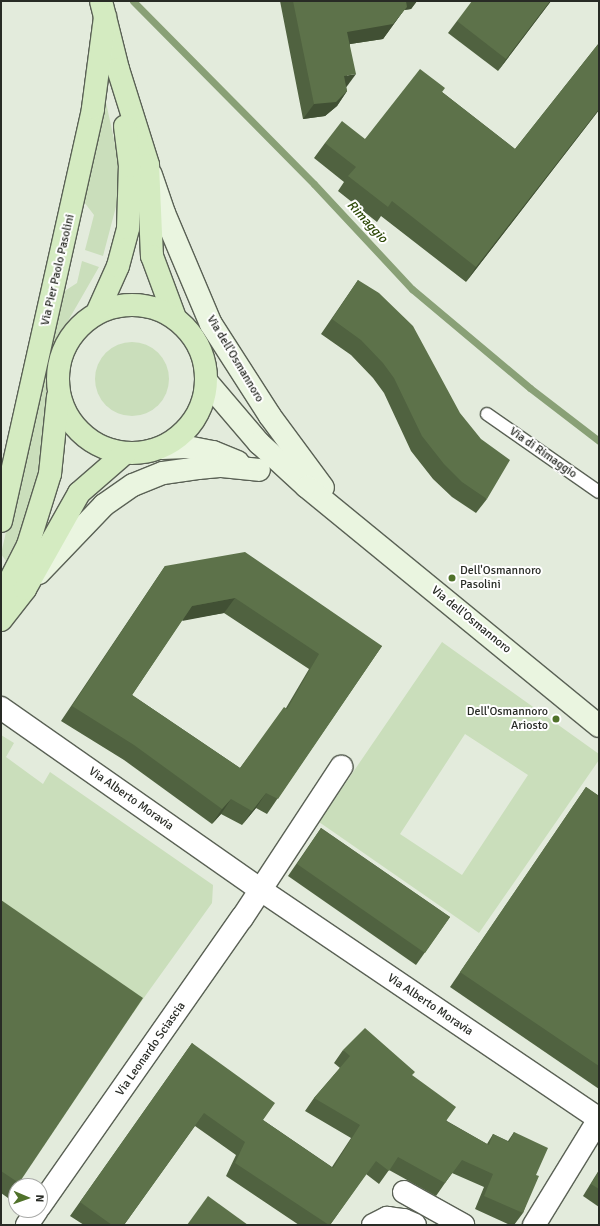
<!DOCTYPE html>
<style>
body{margin:0}
#map{position:relative;width:600px;height:1226px;overflow:hidden;background:#e3ebdc;font-family:Signika,sans-serif}
div>[style]{position:absolute}
[style*='--x']{left:calc(var(--x)*1px);top:calc(var(--y)*1px);width:calc(var(--w)*1px);rotate:calc(var(--a)*1deg)}
.green>*{inset:0;background:#cadebb}
.round{border-radius:50%}
.stream>*{height:7px;margin:-3.5px;padding:0 3.5px;transform-origin:3.5px;border-radius:3.5px;background:#89a076}
.roads{filter:drop-shadow(1px 0 #5a6155) drop-shadow(-1px 0 #5a6155) drop-shadow(0 1px #5a6155) drop-shadow(0 -1px #5a6155)}
.lane>*{height:12px;margin:-6px;padding:0 6px;transform-origin:6px;border-radius:6px;background:#fff}
.street>*{height:22px;margin:-11px;padding:0 11px;transform-origin:11px;border-radius:11px;background:#fff}
.secondary>*{height:22px;margin:-11px;padding:0 11px;transform-origin:11px;border-radius:11px;background:#eaf5e0}
.primary>*{height:22px;margin:-11px;padding:0 11px;transform-origin:11px;border-radius:11px;background:#d4ebc1}
.primary>.ring{margin:-11px;padding:0;box-sizing:content-box;background:none;border:22px solid #d4ebc1;border-radius:50%}
.wall>*{inset:0;background:#506240}
.shaded-wall>*{inset:0;background:#415034}
.building>*{inset:0;background:#5d724a}
.dots>*{width:11px;height:11px;translate:-50% -50%;box-sizing:border-box;border:2px solid #fff;border-radius:50%}
span{translate:-50% -50%;white-space:nowrap;text-align:center;line-height:1.15;-webkit-text-stroke:4px #fff;paint-order:stroke}
.street-label{font-size:12px;color:#282b25}
.poi-label{font-size:12px;color:#282b25}
.left{translate:0 -50%;text-align:left}
.right{translate:-100% -50%;text-align:right}
.water-label{font-size:13px;color:#2c4805;font-style:italic}
.frame{position:absolute;inset:0;border:2px solid #282b25;pointer-events:none}
.north{position:absolute;left:8px;top:1178px;width:40px;height:40px;box-sizing:border-box;background:#fff;border:1px solid #a9aaa8;border-radius:50%;rotate:92deg;font-size:11px;font-weight:700;line-height:16px;text-align:center;color:#282b25}
.north::after{content:'';display:block;margin:auto;width:14px;height:18px;background:#50722a;clip-path:polygon(50% 0,100% 100%,50% 72%,0 100%)}
</style>
<div id="map">
<div class="green">
<i style="clip-path:polygon(105px 98px,119px 162px,118px 199px,103px 256px,85px 250px,94px 215px,81px 198px,102px 99px)"></i>
<i style="clip-path:polygon(82px 261px,99px 267px,49px 354px,42px 459px,23px 528px,6px 561px,1px 554px,60px 294px,77px 283px)"></i>
<i class="round" style="left:95px;top:342px;width:74px;height:74px"></i>
<i style="clip-path:polygon(evenodd,442px 642px,599px 754px,599px 760px,479px 933px,319px 822px,442px 642px,465px 734px,528px 775px,462px 875px,400px 834px,465px 734px)"></i>
<i style="clip-path:polygon(1px 735px,14px 743px,6px 757px,43px 784px,50px 772px,213px 885px,212px 903px,133px 1013px,1px 922px)"></i>
</div>
<div class="stream">
<i style="--x:133;--y:1;--w:257;--a:45.3"></i>
<i style="--x:314;--y:184;--w:144;--a:47"></i>
<i style="--x:412;--y:289;--w:154;--a:40"></i>
<i style="--x:530;--y:388;--w:87;--a:37.5"></i>
</div>
<div class="roads">
<div class="lane">
<i style="--x:487;--y:414;--w:136;--a:34.9"></i>
</div>
<div class="street">
<i style="--x:1;--y:708;--w:317;--a:35"></i>
<i style="--x:261;--y:890;--w:408;--a:34.1"></i>
<i style="--x:404;--y:1192;--w:68;--a:29.2"></i>
<i style="--x:40;--y:1206;--w:352;--a:-55"></i>
<i style="--x:242;--y:918;--w:181;--a:-56.7"></i>
<i style="--x:27;--y:1225;--w:18;--a:-56"></i>
<i style="--x:373;--y:1225;--w:16;--a:-27"></i>
<i style="--x:387;--y:1218;--w:17;--a:7"></i>
<i style="--x:404;--y:1220;--w:12;--a:24"></i>
<i style="--x:534;--y:1225;--w:124;--a:-58.5"></i>
</div>
<div class="secondary">
<i style="--x:151;--y:175;--w:40;--a:71.1"></i>
<i style="--x:164;--y:213;--w:121;--a:67.1"></i>
<i style="--x:211;--y:324;--w:109;--a:57.3"></i>
<i style="--x:270;--y:416;--w:89;--a:53.6"></i>
<i style="--x:206;--y:381;--w:82;--a:49.5"></i>
<i style="--x:259;--y:443;--w:65;--a:42.5"></i>
<i style="--x:307;--y:487;--w:377;--a:39.3"></i>
<i style="--x:162;--y:448;--w:25;--a:-2"></i>
<i style="--x:187;--y:447;--w:26;--a:11"></i>
<i style="--x:213;--y:452;--w:27;--a:22"></i>
<i style="--x:39;--y:573;--w:94;--a:-46.3"></i>
<i style="--x:104;--y:505;--w:35;--a:-35"></i>
<i style="--x:133;--y:485;--w:32;--a:-22"></i>
<i style="--x:163;--y:473;--w:35;--a:-8"></i>
<i style="--x:198;--y:468;--w:24;--a:-5"></i>
<i style="--x:222;--y:466;--w:37;--a:6"></i>
</div>
<div class="primary">
<i style="--x:101;--y:1;--w:70;--a:76"></i>
<i style="--x:118;--y:69;--w:101;--a:72.6"></i>
<i style="--x:148;--y:165;--w:91;--a:87.5"></i>
<i style="--x:152;--y:256;--w:66;--a:69.6"></i>
<i class="ring" style="left:58px;top:305px;width:126px;height:126px"></i>
<i style="--x:97;--y:313;--w:51;--a:-65.9"></i>
<i style="--x:118;--y:266;--w:39;--a:-75"></i>
<i style="--x:128;--y:228;--w:62;--a:-88.2"></i>
<i style="--x:130;--y:166;--w:40;--a:-97.1"></i>
<i style="--x:1;--y:521;--w:423;--a:-77.4"></i>
<i style="--x:93;--y:108;--w:92;--a:-82.5"></i>
<i style="--x:1;--y:598;--w:59;--a:-63"></i>
<i style="--x:28;--y:545;--w:74;--a:-72.8"></i>
<i style="--x:50;--y:474;--w:78;--a:-84.1"></i>
<i style="--x:1;--y:620;--w:39;--a:-52"></i>
<i style="--x:25;--y:589;--w:110;--a:-60.6"></i>
<i style="--x:79;--y:493;--w:61;--a:-41"></i>
</div>
</div>
<div class="wall">
<i style="clip-path:polygon(280px 1px,417px 1px,411px 9px,404px 10px,383px 39px,350px 44px,346px 87px,347px 91px,337px 106px,325px 116px,303px 119px)"></i>
<i style="clip-path:polygon(551px 1px,498px 71px,448px 33px,457px 21px)"></i>
<i style="clip-path:polygon(599px 43px,599px 110px,466px 282px,381px 216px,377px 222px,338px 191px,344px 182px,314px 158px,325px 143px,365px 139px,442px 92px,515px 149px)"></i>
<i style="clip-path:polygon(358px 280px,487px 499px,476px 513px,452px 497px,433px 479px,411px 451px,384px 393px,373px 378px,351px 355px,321px 334px)"></i>
<i style="clip-path:polygon(evenodd,165px 566px,382px 646px,267px 814px,256px 808px,242px 825px,221px 814px,212px 824px,124px 760px,61px 721px,165px 566px,224px 613px,309px 669px,286px 708px,240px 768px,132px 695px,182px 620px,224px 613px)"></i>
<i style="clip-path:polygon(586px 787px,599px 796px,599px 1089px,450px 987px)"></i>
<i style="clip-path:polygon(321px 828px,450px 917px,416px 965px,288px 876px)"></i>
<i style="clip-path:polygon(1px 900px,19px 1183px,17px 1186px,16px 1186px,16px 1187px,8px 1198px,1px 1193px)"></i>
<i style="clip-path:polygon(192px 1043px,263px 1120px,332px 1167px,351px 1138px,305px 1111px,314px 1098px,340px 1068px,334px 1063px,343px 1050px,412px 1076px,447px 1121px,487px 1144px,493px 1134px,508px 1141px,514px 1132px,536px 1175px,523px 1213px,514px 1225px,510px 1225px,475px 1209px,484px 1187px,452px 1173px,436px 1196px,389px 1170px,379px 1184px,366px 1174px,330px 1225px,299px 1225px,226px 1176px,236px 1155px,195px 1126px,124px 1225px,84px 1225px,70px 1216px)"></i>
<i style="clip-path:polygon(599px 1170px,599px 1207px,583px 1196px)"></i>
</div>
<div class="shaded-wall">
<i style="clip-path:polygon(402px 1px,417px 1px,411px 9px,404px 10px,383px 39px,337px 46px,347px 32px)"></i>
<i style="clip-path:polygon(550px 1px,551px 1px,498px 71px,506px 59px)"></i>
<i style="clip-path:polygon(356px 74px,345px 89px,344px 76px)"></i>
<i style="clip-path:polygon(347px 91px,337px 106px,325px 116px,303px 119px,314px 104px)"></i>
<i style="clip-path:polygon(599px 109px,599px 110px,466px 282px,476px 267px)"></i>
<i style="clip-path:polygon(235px 598px,224px 613px,182px 621px,192px 606px)"></i>
<i style="clip-path:polygon(266px 793px,256px 808px,242px 825px,252px 811px)"></i>
<i style="clip-path:polygon(231px 799px,221px 814px,212px 824px,222px 809px)"></i>
</div>
<div class="building">
<i style="clip-path:polygon(293px 1px,406px 1px,407px 7px,393px 24px,347px 32px,356px 74px,344px 76px,347px 91px,336px 102px,314px 104px)"></i>
<i style="clip-path:polygon(472px 1px,550px 1px,506px 59px,457px 21px)"></i>
<i style="clip-path:polygon(599px 43px,599px 109px,476px 267px,392px 201px,388px 207px,348px 176px,356px 167px,325px 143px,342px 121px,365px 139px,420px 69px,445px 88px,442px 92px,515px 149px)"></i>
<i style="clip-path:polygon(358px 280px,379px 293px,413px 326px,460px 413px,481px 439px,510px 460px,487px 499px,462px 482px,444px 464px,422px 436px,394px 378px,383px 363px,361px 340px,332px 319px)"></i>
<i style="clip-path:polygon(evenodd,245px 552px,382px 646px,278px 799px,266px 793px,252px 811px,231px 799px,222px 809px,134px 745px,72px 706px,165px 566px,245px 552px,235px 598px,319px 654px,287px 709px,284px 707px,240px 768px,132px 695px,192px 606px,235px 598px)"></i>
<i style="clip-path:polygon(586px 787px,599px 796px,599px 1066px,460px 972px)"></i>
<i style="clip-path:polygon(321px 828px,450px 917px,425px 953px,297px 864px)"></i>
<i style="clip-path:polygon(1px 900px,143px 998px,19px 1183px,1px 1171px)"></i>
<i style="clip-path:polygon(365px 1028px,415px 1072px,412px 1075px,456px 1107px,446px 1121px,489px 1145px,493px 1134px,509px 1142px,514px 1132px,548px 1148px,536px 1175px,539px 1176px,523px 1213px,484px 1196px,493px 1174px,462px 1160px,445px 1183px,398px 1157px,389px 1171px,376px 1161px,330px 1225px,329px 1225px,235px 1163px,245px 1142px,204px 1113px,124px 1225px,112px 1225px,80px 1202px,192px 1043px,275px 1103px,263px 1120px,333px 1168px,360px 1125px,314px 1098px,350px 1056px,343px 1050px)"></i>
<i style="clip-path:polygon(599px 1171px,599px 1189px,591px 1184px)"></i>
<i style="clip-path:polygon(208px 1196px,248px 1225px,187px 1225px)"></i>
</div>
<div class="dots">
<i style="left:452px;top:578px;background:#50722a"></i>
<i style="left:556px;top:719px;background:#50722a"></i>
</div>
<div class="street-label">
<span style="left:58px;top:270px;rotate:-77deg">Via Pier Paolo Pasolini</span>
<span style="left:235px;top:359px;rotate:59deg">Via dell'Osmannoro</span>
<span style="left:543px;top:453px;rotate:35deg">Via di Rimaggio</span>
<span style="left:471px;top:620px;rotate:39deg">Via dell'Osmannoro</span>
<span style="left:131px;top:799px;rotate:35deg">Via Alberto Moravia</span>
<span style="left:430px;top:1005px;rotate:34deg">Via Alberto Moravia</span>
<span style="left:151px;top:1049px;rotate:-55deg">Via Leonardo Sciascia</span>
</div>
<div class="poi-label">
<span class="left" style="left:460px;top:578px">Dell'Osmannoro<br>Pasolini</span>
<span class="right" style="left:548px;top:719px">Dell'Osmannoro<br>Ariosto</span>
</div>
<div class="water-label">
<span style="left:367px;top:222px;rotate:47deg">Rimaggio</span>
</div>
<div class="frame"></div>
<div class="north">N</div>
</div>
